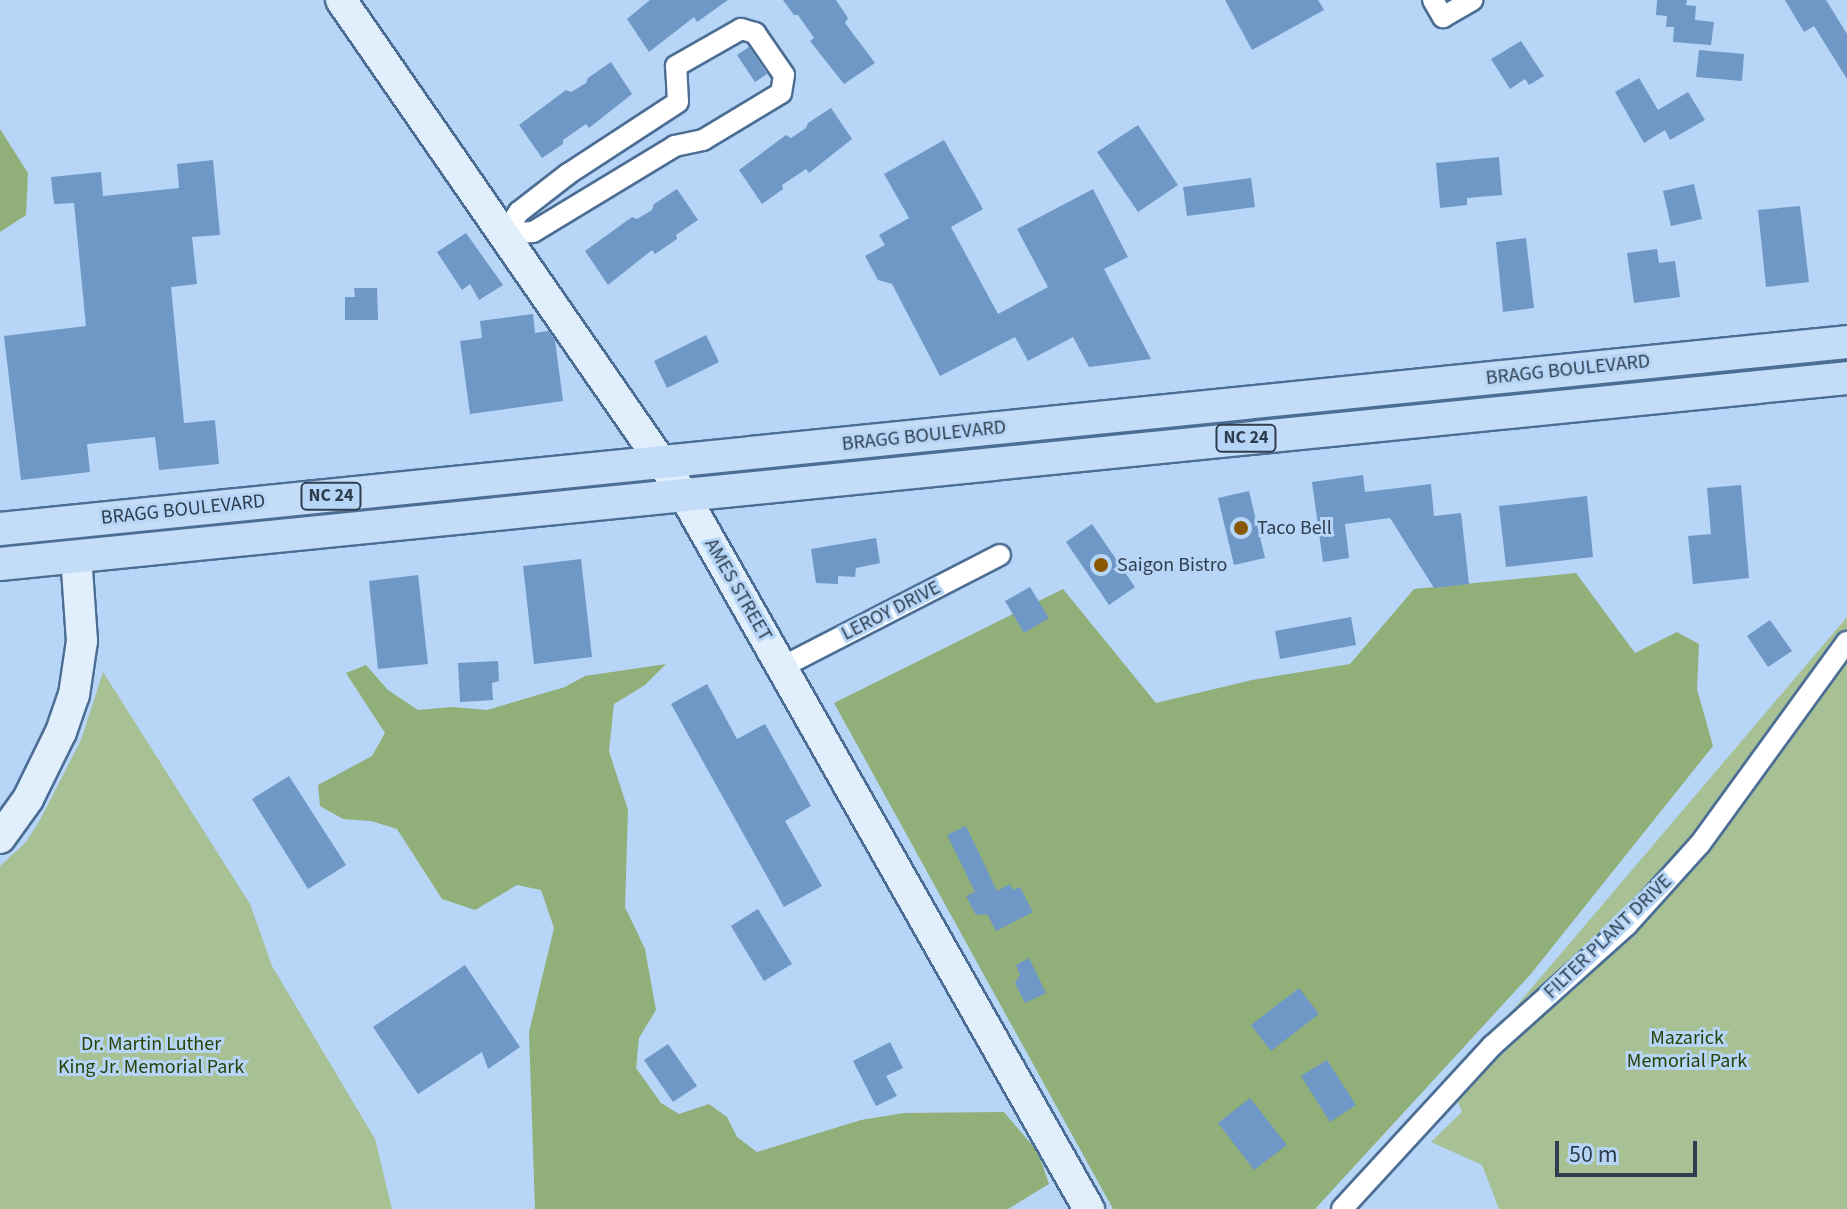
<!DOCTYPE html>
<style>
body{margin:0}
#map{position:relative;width:1847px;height:1209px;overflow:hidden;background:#b7d5f7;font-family:"Source Sans 3",sans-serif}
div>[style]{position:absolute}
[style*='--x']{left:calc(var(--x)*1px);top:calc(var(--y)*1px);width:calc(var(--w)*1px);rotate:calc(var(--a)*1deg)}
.green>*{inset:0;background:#a7c094}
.forest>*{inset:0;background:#91af79}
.building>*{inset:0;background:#6f98c6}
.roads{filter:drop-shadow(2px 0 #4c6e94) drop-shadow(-2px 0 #4c6e94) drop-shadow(0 2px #4c6e94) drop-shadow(0 -2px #4c6e94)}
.street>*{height:20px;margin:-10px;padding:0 10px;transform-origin:10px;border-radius:10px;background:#fff}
.secondary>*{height:30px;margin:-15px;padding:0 15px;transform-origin:15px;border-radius:15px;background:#e1eefc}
.primary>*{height:32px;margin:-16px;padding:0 16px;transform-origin:16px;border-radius:16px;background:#c3dcf8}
.dots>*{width:22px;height:22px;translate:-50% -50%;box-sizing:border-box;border:4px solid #b7d5f7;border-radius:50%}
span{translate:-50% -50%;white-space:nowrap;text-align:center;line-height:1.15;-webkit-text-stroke:6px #b7d5f7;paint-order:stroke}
.shield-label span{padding:2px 6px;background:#b7d5f7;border:2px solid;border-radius:6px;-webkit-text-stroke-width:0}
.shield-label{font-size:18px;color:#2f3e4f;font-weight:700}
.street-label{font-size:20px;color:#2f3e4f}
.poi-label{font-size:20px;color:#2f3e4f}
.left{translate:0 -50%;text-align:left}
.park-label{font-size:20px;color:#274207}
.scale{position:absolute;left:1555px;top:1141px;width:142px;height:36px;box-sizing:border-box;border:4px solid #2f3e4f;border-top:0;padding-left:10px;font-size:24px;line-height:28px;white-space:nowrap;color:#2f3e4f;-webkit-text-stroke:6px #b7d5f7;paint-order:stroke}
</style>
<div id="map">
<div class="green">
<i style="clip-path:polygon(1847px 617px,1847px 1209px,1499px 1209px,1482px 1165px,1431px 1142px,1462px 1112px,1451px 1083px)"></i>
<i style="clip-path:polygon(103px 672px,250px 904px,272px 966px,375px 1139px,392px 1209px,0 1209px,0 866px,25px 843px,39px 822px,81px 740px)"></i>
</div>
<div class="forest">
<i style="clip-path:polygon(0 129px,28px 173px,26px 215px,0 232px)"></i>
<i style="clip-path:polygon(1576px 573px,1635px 653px,1677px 632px,1699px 644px,1697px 689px,1713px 746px,1530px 975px,1315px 1209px,1113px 1209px,834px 703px,1063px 589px,1156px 703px,1252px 680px,1350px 664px,1414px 589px)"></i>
<i style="clip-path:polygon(666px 664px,645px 685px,614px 704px,609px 751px,628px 810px,625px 907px,645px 949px,656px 1010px,639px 1038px,636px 1068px,661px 1103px,679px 1114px,709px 1104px,727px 1117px,737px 1137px,757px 1152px,861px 1120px,904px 1113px,1004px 1112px,1038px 1152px,1049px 1184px,1008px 1209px,535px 1209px,529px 1032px,554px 928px,541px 890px,517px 885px,475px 910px,442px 899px,397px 829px,371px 821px,343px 819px,320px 806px,318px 785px,372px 756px,385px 733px,346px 673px,366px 665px,388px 690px,418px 710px,452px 707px,487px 710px,565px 687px,585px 676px)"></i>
</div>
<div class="building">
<i style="clip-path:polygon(650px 0,728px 0,697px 22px,694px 17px,649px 52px,627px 19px)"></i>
<i style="clip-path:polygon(783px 0,836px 0,848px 18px,845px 23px,875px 63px,844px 84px,810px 41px,814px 38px,798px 15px,794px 15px)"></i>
<i style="clip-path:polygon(1225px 0,1318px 0,1324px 10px,1252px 50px)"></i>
<i style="clip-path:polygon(1657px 0,1687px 0,1686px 5px,1696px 6px,1695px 20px,1714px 22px,1711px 45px,1673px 42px,1674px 27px,1666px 27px,1667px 16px,1656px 15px)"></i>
<i style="clip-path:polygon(1785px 0,1826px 0,1847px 34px,1847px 79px,1814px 26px,1804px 32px)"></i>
<i style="clip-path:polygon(1521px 41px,1544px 76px,1529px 85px,1525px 79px,1510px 89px,1491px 59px)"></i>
<i style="clip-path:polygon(749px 47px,767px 74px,755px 82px,737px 55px)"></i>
<i style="clip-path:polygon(1699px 50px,1744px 54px,1742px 81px,1696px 77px)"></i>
<i style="clip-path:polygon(611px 62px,632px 94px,589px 128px,586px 124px,563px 140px,563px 144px,542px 158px,519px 125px,566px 90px,571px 92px,586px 83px,588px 78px)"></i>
<i style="clip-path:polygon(1639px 78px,1658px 110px,1688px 92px,1705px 120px,1670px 140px,1665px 130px,1644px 143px,1615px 92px)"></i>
<i style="clip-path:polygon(831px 108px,852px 139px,809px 173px,806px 169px,782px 185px,783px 189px,762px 204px,739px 170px,786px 135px,791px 138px,806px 128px,808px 123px)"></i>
<i style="clip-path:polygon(1138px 125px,1178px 185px,1138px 212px,1097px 152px)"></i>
<i style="clip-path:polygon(944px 140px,983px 209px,951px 227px,998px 314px,1048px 287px,1017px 229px,1093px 189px,1128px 257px,1104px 269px,1151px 359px,1089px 367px,1073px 337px,1028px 361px,1015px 337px,940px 376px,892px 284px,878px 280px,865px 256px,885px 245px,879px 235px,909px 218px,884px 174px)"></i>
<i style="clip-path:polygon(1499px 157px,1502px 195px,1467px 198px,1467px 205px,1440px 208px,1436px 163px)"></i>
<i style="clip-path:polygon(213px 160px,220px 235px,192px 237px,197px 284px,171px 287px,184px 423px,215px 420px,219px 464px,159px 470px,155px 437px,87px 444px,90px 472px,21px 480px,4px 336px,86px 326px,74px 203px,54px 204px,51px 177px,101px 172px,103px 196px,179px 188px,177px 164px)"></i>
<i style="clip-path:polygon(1251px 178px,1255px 207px,1187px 216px,1183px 187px)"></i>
<i style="clip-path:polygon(1694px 184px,1702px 219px,1671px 226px,1663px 191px)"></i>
<i style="clip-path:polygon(677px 189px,698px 220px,676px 235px,677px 239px,655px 254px,652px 250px,608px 285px,585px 251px,632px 217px,637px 219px,652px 210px,654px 204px)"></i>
<i style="clip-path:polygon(1800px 206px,1809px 282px,1766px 287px,1758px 210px)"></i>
<i style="clip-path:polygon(466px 233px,503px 285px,479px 300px,470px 284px,462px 290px,437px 252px)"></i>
<i style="clip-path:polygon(1526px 238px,1534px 308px,1503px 312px,1496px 242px)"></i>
<i style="clip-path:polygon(1657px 249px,1659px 263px,1675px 261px,1680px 297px,1634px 303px,1627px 253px)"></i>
<i style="clip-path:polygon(354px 288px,377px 288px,378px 320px,345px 320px,345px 297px,355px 297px)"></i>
<i style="clip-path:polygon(533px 314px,535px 333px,548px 331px,555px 340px,563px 401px,470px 414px,460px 341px,482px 338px,480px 321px)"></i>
<i style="clip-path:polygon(706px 335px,719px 362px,667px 388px,654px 361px)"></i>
<i style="clip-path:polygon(1363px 475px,1365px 492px,1431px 484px,1434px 516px,1461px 513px,1469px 584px,1434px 588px,1390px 518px,1345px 524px,1349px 558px,1323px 562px,1312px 482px)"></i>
<i style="clip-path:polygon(1741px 485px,1749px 578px,1693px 584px,1688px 536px,1711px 534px,1707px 488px)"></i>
<i style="clip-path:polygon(1249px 491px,1265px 558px,1234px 565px,1218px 498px)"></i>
<i style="clip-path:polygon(1587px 496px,1593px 557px,1506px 567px,1499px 506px)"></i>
<i style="clip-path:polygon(1092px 524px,1135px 587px,1109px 605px,1066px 542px)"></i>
<i style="clip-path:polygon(876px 538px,880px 563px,856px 568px,855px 577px,838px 576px,838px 584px,816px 583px,811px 549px)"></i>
<i style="clip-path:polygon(581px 559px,592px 657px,534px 664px,523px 566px)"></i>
<i style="clip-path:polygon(418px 575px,428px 664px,378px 669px,369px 581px)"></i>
<i style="clip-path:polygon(1030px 587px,1049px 618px,1024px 633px,1005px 601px)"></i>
<i style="clip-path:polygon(1351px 617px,1356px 645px,1280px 659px,1275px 631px)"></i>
<i style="clip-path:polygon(1770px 620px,1792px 651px,1768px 667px,1747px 636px)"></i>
<i style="clip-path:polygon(498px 661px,499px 681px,492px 683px,493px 700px,460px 702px,458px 663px)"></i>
<i style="clip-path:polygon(707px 684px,737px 739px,765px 724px,811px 806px,785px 821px,822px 886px,784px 907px,671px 704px)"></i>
<i style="clip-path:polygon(289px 776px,346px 865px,308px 889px,252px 799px)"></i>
<i style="clip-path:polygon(966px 826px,997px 891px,1010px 884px,1013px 890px,1020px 887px,1033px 912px,996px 931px,987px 914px,976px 915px,966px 896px,975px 892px,947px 835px)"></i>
<i style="clip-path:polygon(758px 909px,792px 964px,764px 981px,731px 926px)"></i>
<i style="clip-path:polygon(1029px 958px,1046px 993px,1025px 1003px,1015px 983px,1020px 975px,1016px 965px)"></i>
<i style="clip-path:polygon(465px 965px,520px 1047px,488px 1069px,482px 1052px,418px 1094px,373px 1027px)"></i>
<i style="clip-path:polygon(1299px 988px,1319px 1014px,1271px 1051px,1251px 1025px)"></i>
<i style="clip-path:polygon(890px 1042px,903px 1068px,886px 1076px,897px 1096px,876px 1106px,853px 1061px)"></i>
<i style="clip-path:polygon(668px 1044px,697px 1086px,673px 1102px,644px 1060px)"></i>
<i style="clip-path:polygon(1327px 1060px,1356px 1105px,1330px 1122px,1301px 1076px)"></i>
<i style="clip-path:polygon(1250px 1098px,1287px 1145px,1254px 1170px,1218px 1123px)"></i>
</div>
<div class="roads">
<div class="street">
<i style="--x:1433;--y:0;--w:20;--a:60"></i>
<i style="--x:1443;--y:17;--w:34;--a:-30"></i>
<i style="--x:741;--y:29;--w:15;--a:16"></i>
<i style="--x:755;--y:33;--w:51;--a:55.4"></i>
<i style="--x:784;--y:75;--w:18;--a:99"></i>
<i style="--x:781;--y:93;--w:91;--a:148.9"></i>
<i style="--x:703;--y:140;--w:29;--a:168"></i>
<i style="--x:675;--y:146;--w:166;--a:148.8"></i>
<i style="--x:533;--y:232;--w:28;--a:176"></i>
<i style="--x:505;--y:234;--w:26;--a:-58"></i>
<i style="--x:519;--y:212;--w:62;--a:-37.8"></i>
<i style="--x:568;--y:174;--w:131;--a:-33.2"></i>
<i style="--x:678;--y:102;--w:36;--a:-93"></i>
<i style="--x:676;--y:66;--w:75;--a:-29.6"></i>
<i style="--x:782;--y:667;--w:245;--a:-27.2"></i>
<i style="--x:1342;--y:1209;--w:222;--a:-47.4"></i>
<i style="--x:1492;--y:1046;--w:181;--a:-41.9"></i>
<i style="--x:1627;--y:925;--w:109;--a:-48"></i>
<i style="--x:1700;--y:844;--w:250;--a:-54"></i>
</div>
<div class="secondary">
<i style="--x:341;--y:0;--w:602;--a:55.28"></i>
<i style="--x:684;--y:495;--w:821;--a:60.44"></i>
<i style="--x:0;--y:838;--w:48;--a:-54.3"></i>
<i style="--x:28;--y:799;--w:75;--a:-63.8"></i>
<i style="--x:61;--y:732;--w:39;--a:-71"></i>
<i style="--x:74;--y:695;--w:55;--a:-81.6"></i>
<i style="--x:82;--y:641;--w:85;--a:-94"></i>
</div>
<div class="primary">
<i style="--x:0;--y:529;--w:1856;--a:-5.78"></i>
<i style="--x:0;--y:564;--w:1856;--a:-5.75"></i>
</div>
</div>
<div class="dots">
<i style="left:1241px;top:528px;background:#885700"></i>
<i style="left:1101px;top:565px;background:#885700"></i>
</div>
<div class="shield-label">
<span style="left:1246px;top:438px">NC 24</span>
<span style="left:331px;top:496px">NC 24</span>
</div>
<div class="street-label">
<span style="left:1568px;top:370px;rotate:-6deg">BRAGG BOULEVARD</span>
<span style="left:924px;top:436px;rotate:-6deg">BRAGG BOULEVARD</span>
<span style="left:183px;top:510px;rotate:-6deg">BRAGG BOULEVARD</span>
<span style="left:738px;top:590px;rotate:60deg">AMES STREET</span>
<span style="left:891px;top:611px;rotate:-27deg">LEROY DRIVE</span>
<span style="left:1608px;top:937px;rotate:-44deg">FILTER PLANT DRIVE</span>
</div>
<div class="poi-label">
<span class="left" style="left:1257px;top:528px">Taco Bell</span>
<span class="left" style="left:1117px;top:565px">Saigon Bistro</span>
</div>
<div class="park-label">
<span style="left:1687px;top:1050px">Mazarick<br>Memorial Park</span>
<span style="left:151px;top:1056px">Dr. Martin Luther<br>King Jr. Memorial Park</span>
</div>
<div class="scale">50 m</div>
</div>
